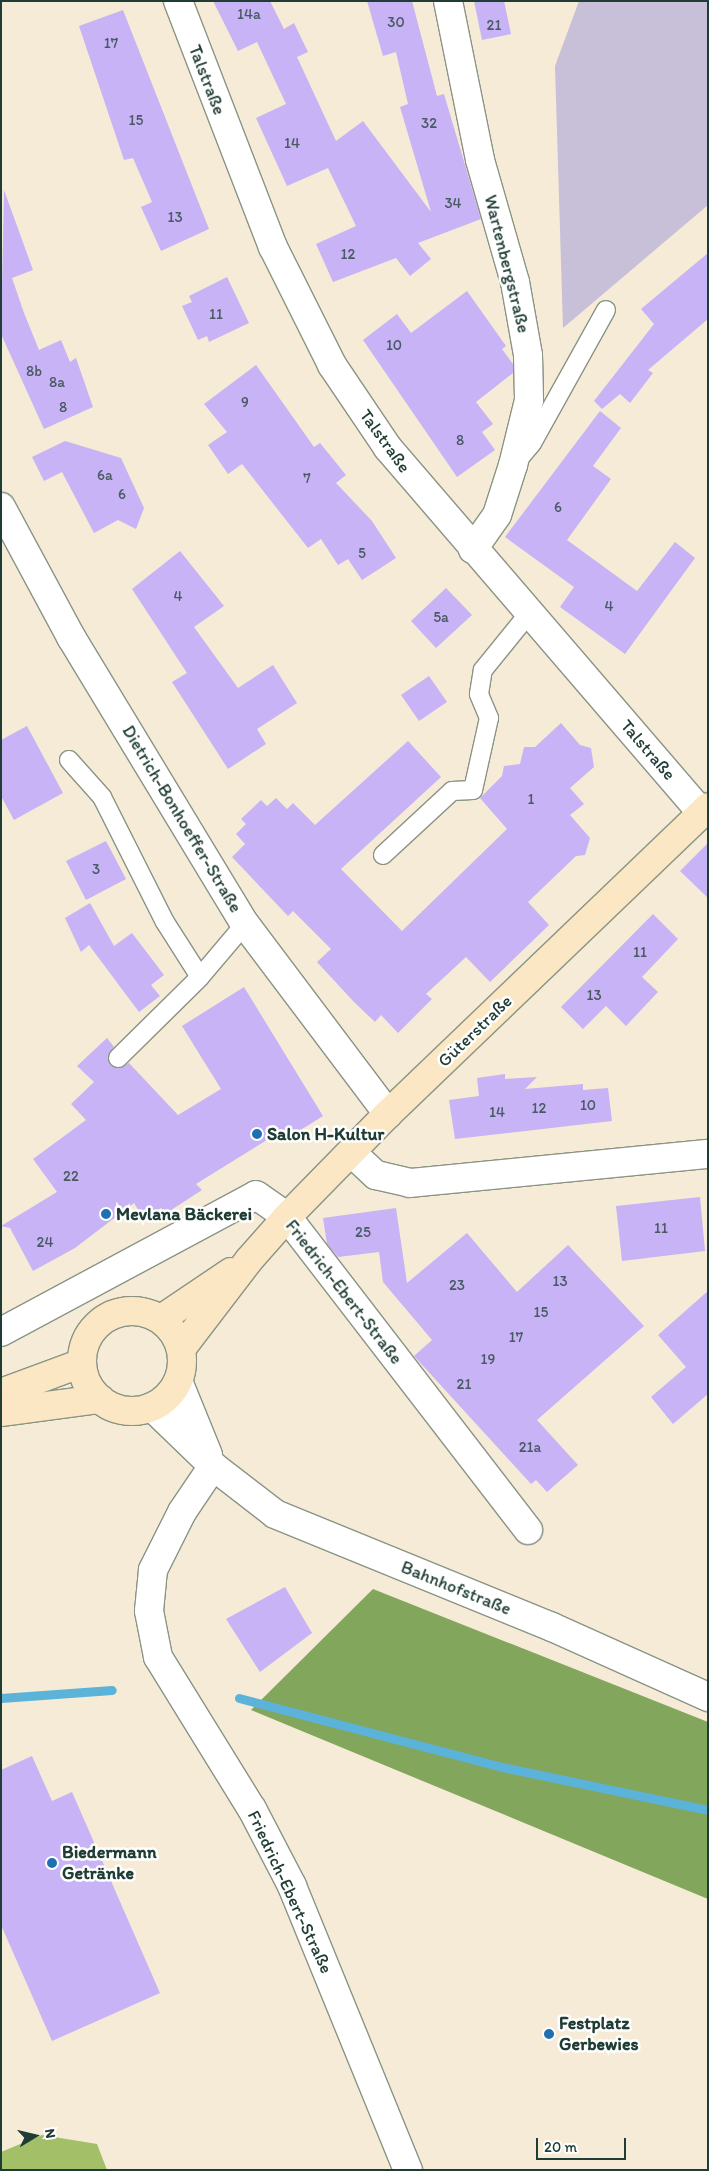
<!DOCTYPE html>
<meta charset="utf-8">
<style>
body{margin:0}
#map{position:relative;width:709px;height:2171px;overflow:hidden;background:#f6ebd6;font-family:Itim,sans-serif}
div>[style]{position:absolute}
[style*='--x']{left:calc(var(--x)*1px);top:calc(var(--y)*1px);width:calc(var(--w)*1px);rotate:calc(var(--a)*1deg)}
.industrial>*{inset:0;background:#c8bfd8}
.green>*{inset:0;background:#a3c068}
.forest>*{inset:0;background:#82a65c}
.stream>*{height:9px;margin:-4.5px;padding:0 4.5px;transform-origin:4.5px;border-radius:4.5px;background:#5cb3d9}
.building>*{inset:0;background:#c7b3f5}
.roads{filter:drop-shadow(1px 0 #8a9485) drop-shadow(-1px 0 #8a9485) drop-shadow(0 1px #8a9485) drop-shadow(0 -1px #8a9485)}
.service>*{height:18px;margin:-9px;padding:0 9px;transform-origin:9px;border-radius:9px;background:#fff}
.minor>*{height:28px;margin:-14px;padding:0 14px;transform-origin:14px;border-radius:14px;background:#fff}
.tertiary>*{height:28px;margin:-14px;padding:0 14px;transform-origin:14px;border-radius:14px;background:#fff}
.secondary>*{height:28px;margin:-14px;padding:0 14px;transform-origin:14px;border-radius:14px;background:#fbe7c3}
.secondary>.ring{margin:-14px;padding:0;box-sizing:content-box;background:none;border:28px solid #fbe7c3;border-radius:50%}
.dots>*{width:14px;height:14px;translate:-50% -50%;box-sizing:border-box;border:2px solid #fff;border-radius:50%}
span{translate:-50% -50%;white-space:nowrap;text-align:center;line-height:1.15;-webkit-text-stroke:5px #fff;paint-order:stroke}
.number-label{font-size:15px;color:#495a64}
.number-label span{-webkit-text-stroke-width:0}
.street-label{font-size:18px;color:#1f3d34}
.poi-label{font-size:18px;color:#1f3d34;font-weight:700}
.left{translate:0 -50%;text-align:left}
.frame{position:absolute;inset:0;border:2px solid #1f3d34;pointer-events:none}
.north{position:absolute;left:10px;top:2111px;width:50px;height:50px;-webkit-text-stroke:4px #fff;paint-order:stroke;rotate:81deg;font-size:14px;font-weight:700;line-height:20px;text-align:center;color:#1f3d34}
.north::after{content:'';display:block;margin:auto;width:18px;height:22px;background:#1f3d34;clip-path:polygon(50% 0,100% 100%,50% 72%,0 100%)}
.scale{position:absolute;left:536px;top:2138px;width:90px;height:22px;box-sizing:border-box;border:2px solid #1f3d34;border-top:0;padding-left:6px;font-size:15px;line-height:18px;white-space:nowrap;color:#1f3d34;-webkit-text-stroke:4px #fff;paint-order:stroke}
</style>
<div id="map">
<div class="industrial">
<i style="clip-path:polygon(579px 1px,708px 1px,708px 205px,563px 328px,555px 66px)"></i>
</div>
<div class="green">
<i style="clip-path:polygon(42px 2135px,97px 2144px,107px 2170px,1px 2170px,1px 2152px)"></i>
</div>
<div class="forest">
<i style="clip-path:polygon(373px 1589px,708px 1722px,708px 1899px,251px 1710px)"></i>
</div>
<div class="stream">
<i style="--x:1;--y:1698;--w:111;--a:-4.1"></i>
<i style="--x:239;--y:1698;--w:272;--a:14.7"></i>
<i style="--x:502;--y:1767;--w:210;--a:11.8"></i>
</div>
<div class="building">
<i style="clip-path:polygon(213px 1px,270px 1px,284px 29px,294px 23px,308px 52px,297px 57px,336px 141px,363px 121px,431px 212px,400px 107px,408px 104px,396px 52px,383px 56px,367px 1px,412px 1px,437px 96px,444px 94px,481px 219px,418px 243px,431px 259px,410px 276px,396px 258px,333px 282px,316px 244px,356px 226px,328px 168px,287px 186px,256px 118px,286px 104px,257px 42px,238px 51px)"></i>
<i style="clip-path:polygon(474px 1px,504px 1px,511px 34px,482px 40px)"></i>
<i style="clip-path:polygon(123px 10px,209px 229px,161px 251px,141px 207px,152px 202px,133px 158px,124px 160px,79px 26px)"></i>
<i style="clip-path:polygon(4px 190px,33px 270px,12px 278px,24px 313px,39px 350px,61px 340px,70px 362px,76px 358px,93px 407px,44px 429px,1px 334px)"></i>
<i style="clip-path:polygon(708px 253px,708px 319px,648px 370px,653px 373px,630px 403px,620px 394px,602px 409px,594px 401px,654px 324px,641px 309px)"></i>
<i style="clip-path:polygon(227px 277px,249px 323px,209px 342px,207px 336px,198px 340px,182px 306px,192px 302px,189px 296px)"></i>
<i style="clip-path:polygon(467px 291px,506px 346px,502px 349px,513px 364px,513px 373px,476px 402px,493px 424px,482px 432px,495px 450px,457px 477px,363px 340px,397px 314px,411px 333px)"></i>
<i style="clip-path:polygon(256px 365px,314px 447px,320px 443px,346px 475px,336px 483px,372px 521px,396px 558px,362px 580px,348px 559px,338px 565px,321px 539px,308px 548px,242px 464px,228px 474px,208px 445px,227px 432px,204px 404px)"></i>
<i style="clip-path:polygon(600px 411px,621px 428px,593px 466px,611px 479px,567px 540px,637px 591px,675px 542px,695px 558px,625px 654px,560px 607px,574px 587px,505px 537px)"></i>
<i style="clip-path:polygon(65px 441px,121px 458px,144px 508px,136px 529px,118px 520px,94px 533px,62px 472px,44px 481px,32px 457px)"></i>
<i style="clip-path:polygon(180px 551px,224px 606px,194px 627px,238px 688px,273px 665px,297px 703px,257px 729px,266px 744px,228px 769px,172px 682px,187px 673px,132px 589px)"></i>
<i style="clip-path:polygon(446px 588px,472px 615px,436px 648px,411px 621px)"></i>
<i style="clip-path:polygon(429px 676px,447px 702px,419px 721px,401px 695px)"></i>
<i style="clip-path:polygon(561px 723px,580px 745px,591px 748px,594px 767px,570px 788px,584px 804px,570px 815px,590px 838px,585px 855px,576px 856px,528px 902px,549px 925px,490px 982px,466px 957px,426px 994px,432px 999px,398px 1033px,381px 1015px,375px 1022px,354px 1002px,317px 962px,331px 949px,293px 911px,288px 916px,232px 857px,245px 844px,236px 834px,246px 824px,241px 819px,261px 800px,267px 806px,276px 798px,287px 809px,293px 803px,315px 825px,408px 741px,441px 777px,341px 869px,402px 931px,507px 829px,480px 798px,502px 776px,504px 766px,520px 764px,524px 747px,535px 747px)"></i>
<i style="clip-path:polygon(27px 726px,63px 793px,14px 820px,1px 796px,1px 740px)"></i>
<i style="clip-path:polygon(106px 841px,126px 879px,86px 900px,66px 861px)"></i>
<i style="clip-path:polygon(708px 843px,708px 898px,680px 871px)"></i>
<i style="clip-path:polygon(90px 903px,114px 946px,132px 933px,164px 975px,151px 985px,160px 996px,139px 1012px,89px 945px,81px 952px,65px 918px)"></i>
<i style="clip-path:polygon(653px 914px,678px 939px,642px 977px,658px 992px,626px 1026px,606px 1006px,583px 1029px,561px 1007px)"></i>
<i style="clip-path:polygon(244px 987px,323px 1116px,283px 1141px,278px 1133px,196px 1184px,202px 1190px,165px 1214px,161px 1208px,144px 1219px,134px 1203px,75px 1248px,33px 1271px,10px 1228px,1px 1226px,57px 1192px,33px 1159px,86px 1120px,71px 1104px,94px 1082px,77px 1066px,107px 1038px,114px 1047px,108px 1056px,110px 1065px,120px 1068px,129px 1063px,178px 1115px,221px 1089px,182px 1026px)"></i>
<i style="clip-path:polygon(505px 1074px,505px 1079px,537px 1077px,525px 1089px,583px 1084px,583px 1090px,608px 1088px,612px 1121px,455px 1139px,449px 1100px,479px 1096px,477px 1078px)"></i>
<i style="clip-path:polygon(700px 1197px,705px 1251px,622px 1261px,616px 1206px)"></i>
<i style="clip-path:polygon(396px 1208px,407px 1283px,467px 1233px,517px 1292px,568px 1245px,644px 1326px,537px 1420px,578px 1465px,547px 1492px,536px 1480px,531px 1484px,414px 1356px,432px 1340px,383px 1282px,379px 1252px,338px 1257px,327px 1244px,323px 1218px)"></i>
<i style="clip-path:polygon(708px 1291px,708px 1394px,673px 1424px,651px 1397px,686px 1367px,658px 1335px)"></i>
<i style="clip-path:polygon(285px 1587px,312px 1633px,260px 1672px,226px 1619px)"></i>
<i style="clip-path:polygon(32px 1756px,52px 1801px,72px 1792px,160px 1993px,52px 2041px,1px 1925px,1px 1770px)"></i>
</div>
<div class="roads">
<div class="service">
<i style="--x:517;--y:461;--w:23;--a:-50"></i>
<i style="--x:532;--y:443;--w:152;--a:-60.9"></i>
<i style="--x:69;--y:760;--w:50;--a:48.3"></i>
<i style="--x:102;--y:797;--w:140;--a:63.3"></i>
<i style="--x:165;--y:922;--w:65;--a:57.5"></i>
<i style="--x:383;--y:855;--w:94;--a:-42.8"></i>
<i style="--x:452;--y:791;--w:21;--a:-3"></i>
<i style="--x:473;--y:790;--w:74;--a:-77.5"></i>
<i style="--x:489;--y:718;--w:26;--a:-113"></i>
<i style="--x:479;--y:694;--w:24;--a:-81"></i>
<i style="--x:483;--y:670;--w:75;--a:-51"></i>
<i style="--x:118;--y:1058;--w:115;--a:-44.6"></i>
<i style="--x:200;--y:977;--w:70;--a:-49.7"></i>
</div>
<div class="minor">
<i style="--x:178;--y:1;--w:264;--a:68.9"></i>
<i style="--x:273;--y:247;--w:132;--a:63.4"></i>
<i style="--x:332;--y:365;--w:100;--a:56"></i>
<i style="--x:388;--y:448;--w:481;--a:49.3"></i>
<i style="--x:448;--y:1;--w:162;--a:78.6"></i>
<i style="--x:480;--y:160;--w:127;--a:74"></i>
<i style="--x:515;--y:282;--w:74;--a:79.9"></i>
<i style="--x:528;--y:355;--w:45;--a:88.7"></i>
<i style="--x:529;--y:400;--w:67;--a:103.8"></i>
<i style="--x:513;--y:465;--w:52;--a:107.7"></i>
<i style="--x:497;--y:515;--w:42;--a:125.2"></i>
<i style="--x:1;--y:507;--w:148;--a:61.7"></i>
<i style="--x:71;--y:637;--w:336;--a:58.8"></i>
<i style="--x:245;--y:924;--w:238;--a:53"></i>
<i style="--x:351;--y:1152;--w:34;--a:43"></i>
<i style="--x:376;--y:1175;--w:35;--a:13"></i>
<i style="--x:410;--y:1183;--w:299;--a:-5.6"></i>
<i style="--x:1;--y:1332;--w:289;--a:-28.2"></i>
<i style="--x:256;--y:1195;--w:38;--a:35"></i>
<i style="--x:287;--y:1217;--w:395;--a:52.4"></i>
<i style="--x:213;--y:1466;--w:55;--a:124"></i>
<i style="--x:182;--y:1512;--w:65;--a:116.6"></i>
<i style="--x:153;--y:1570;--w:41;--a:95.6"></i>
<i style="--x:149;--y:1611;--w:47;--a:78.9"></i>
<i style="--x:158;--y:1657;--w:179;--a:58.3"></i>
<i style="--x:252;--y:1809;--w:87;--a:62.5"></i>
<i style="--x:292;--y:1886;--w:307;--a:67.8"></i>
</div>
<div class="tertiary">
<i style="--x:178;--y:1381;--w:80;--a:67.9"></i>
<i style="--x:152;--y:1407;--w:85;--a:44"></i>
<i style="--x:213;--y:1466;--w:78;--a:37.7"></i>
<i style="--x:275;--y:1514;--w:299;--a:22.2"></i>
<i style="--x:552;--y:1627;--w:171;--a:24.2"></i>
</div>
<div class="secondary">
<i class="ring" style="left:82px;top:1311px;width:72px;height:72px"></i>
<i style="--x:161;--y:1319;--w:84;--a:-33.9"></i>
<i style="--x:181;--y:1349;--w:112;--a:-52.6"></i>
<i style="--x:249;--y:1260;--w:57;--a:-48.5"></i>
<i style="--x:287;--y:1217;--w:144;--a:-45.6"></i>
<i style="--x:388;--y:1114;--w:443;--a:-43.8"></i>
<i style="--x:1;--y:1393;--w:86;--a:-20.3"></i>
<i style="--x:1;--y:1412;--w:100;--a:-7.5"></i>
</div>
</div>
<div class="dots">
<i style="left:257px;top:1134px;background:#1f6fb2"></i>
<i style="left:106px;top:1214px;background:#1f6fb2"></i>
<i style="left:52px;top:1863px;background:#1f6fb2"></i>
<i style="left:549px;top:2034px;background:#1f6fb2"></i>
</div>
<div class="number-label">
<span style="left:249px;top:15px">14a</span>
<span style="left:396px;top:23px">30</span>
<span style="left:494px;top:26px">21</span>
<span style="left:111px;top:44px">17</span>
<span style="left:136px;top:121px">15</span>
<span style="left:429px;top:124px">32</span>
<span style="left:292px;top:144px">14</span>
<span style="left:453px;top:204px">34</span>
<span style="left:175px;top:218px">13</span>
<span style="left:348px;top:255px">12</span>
<span style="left:216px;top:315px">11</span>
<span style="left:394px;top:346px">10</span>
<span style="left:34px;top:372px">8b</span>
<span style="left:57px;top:383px">8a</span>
<span style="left:245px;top:403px">9</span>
<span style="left:63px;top:408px">8</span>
<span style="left:460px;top:441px">8</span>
<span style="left:105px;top:476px">6a</span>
<span style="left:307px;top:479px">7</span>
<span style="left:122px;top:495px">6</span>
<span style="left:558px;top:508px">6</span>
<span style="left:362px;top:554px">5</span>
<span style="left:178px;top:597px">4</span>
<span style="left:609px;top:607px">4</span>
<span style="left:441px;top:618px">5a</span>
<span style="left:531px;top:800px">1</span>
<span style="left:96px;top:870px">3</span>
<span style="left:640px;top:953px">11</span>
<span style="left:594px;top:996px">13</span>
<span style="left:588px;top:1106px">10</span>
<span style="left:539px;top:1109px">12</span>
<span style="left:497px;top:1113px">14</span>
<span style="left:71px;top:1177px">22</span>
<span style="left:661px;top:1229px">11</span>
<span style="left:363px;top:1233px">25</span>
<span style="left:45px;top:1243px">24</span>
<span style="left:560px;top:1282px">13</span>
<span style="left:457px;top:1286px">23</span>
<span style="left:541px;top:1313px">15</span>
<span style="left:516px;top:1338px">17</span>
<span style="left:488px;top:1360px">19</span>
<span style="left:464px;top:1385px">21</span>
<span style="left:530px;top:1448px">21a</span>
</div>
<div class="street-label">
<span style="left:207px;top:80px;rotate:69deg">Talstraße</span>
<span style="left:507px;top:264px;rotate:76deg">Wartenbergstraße</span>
<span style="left:385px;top:441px;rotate:54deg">Talstraße</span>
<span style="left:648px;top:750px;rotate:49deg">Talstraße</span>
<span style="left:182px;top:819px;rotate:59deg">Dietrich-Bonhoeffer-Straße</span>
<span style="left:475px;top:1031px;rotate:-44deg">Güterstraße</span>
<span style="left:344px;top:1292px;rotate:52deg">Friedrich-Ebert-Straße</span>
<span style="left:456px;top:1588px;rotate:22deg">Bahnhofstraße</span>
<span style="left:290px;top:1892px;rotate:65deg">Friedrich-Ebert-Straße</span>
</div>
<div class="poi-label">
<span class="left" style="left:267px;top:1134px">Salon H-Kultur</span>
<span class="left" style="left:116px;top:1214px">Mevlana Bäckerei</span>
<span class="left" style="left:62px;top:1863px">Biedermann<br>Getränke</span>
<span class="left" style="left:559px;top:2034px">Festplatz<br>Gerbewies</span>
</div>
<div class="frame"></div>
<div class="north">N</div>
<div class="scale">20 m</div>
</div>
